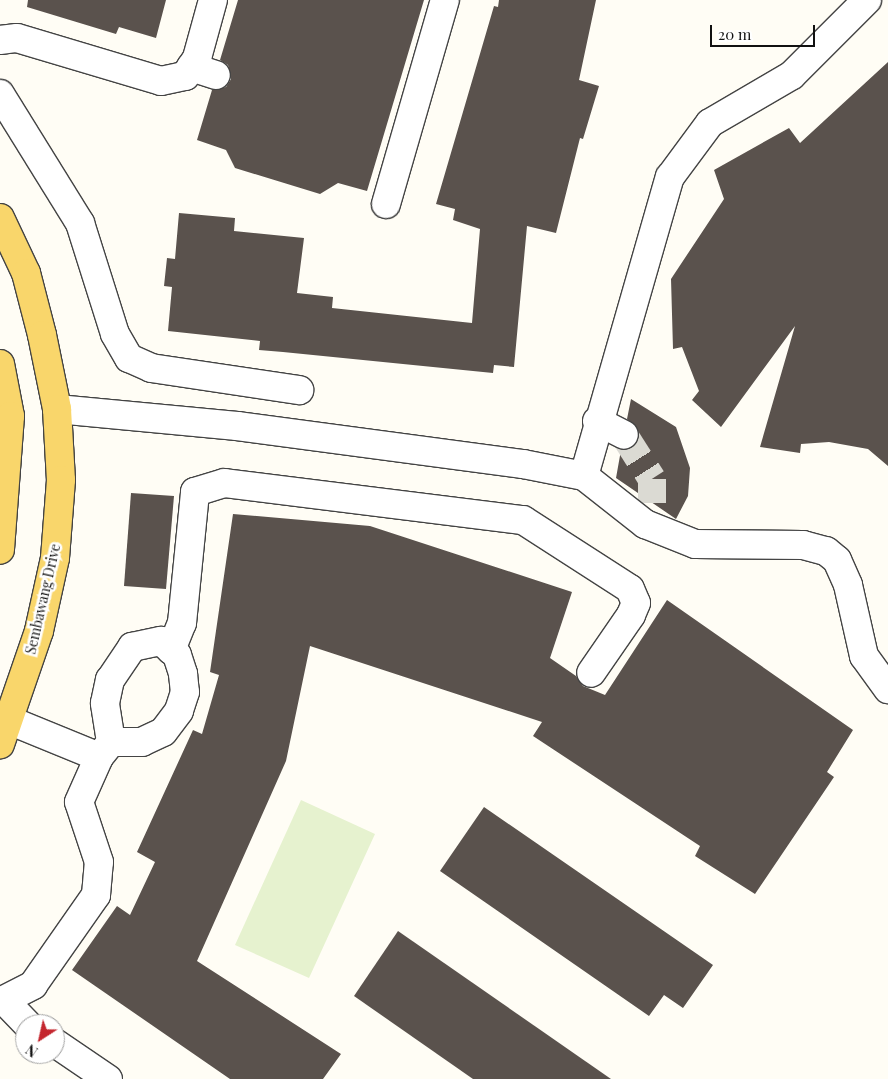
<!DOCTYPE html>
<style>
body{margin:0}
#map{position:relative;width:888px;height:1079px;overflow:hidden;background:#fffdf5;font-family:"Playfair Display",serif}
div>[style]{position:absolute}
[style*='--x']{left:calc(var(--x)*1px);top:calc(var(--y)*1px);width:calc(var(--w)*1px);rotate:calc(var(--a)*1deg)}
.pitch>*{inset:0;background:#e6f2cf}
.building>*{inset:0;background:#5a524d}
.minor-tunnel>*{height:28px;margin-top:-14px;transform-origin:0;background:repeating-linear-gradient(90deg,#dbdad3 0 28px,transparent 0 42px)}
.roads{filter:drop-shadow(1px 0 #444) drop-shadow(-1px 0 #444) drop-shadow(0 1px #444) drop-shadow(0 -1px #444)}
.minor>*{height:28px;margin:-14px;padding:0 14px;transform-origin:14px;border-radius:14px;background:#fff}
.major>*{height:28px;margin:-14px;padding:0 14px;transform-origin:14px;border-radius:14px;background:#f9d66b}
span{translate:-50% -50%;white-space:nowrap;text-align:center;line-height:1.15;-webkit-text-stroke:5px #fff;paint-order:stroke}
.street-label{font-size:14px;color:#111}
.north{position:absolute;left:15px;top:1014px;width:50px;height:50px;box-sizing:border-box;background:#fff;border:1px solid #a0a0a0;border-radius:50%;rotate:215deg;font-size:14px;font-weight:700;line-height:20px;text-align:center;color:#111}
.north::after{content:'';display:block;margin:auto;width:18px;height:22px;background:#c4262e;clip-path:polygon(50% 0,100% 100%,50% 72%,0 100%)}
.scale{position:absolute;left:710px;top:25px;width:105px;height:22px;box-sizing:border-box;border:2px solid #111;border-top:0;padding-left:6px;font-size:15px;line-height:18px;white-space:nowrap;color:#111;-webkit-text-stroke:4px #fff;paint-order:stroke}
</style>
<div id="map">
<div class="pitch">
<i style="clip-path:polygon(301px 800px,375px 834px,309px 978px,235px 945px)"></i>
</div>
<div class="building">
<i style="clip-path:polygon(28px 0,166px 0,156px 38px,119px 27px,116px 34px,27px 7px)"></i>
<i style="clip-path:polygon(238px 0,424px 0,367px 191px,338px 183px,320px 194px,235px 168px,226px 150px,197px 140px,212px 90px,226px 87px,231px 79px,228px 65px,220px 60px)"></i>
<i style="clip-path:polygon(499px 0,596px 0,579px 80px,599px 86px,583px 139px,580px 138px,556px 233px,527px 226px,514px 367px,494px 365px,493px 373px,283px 352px,259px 350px,260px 341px,168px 331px,172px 287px,164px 286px,167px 258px,175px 259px,179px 213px,235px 218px,234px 231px,304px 238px,297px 293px,333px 297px,332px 308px,472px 323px,480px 229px,453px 220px,455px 209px,436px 204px,494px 6px,498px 7px)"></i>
<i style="clip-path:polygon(888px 62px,888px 466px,868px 449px,829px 442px,801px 444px,800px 453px,760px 447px,795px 326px,721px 427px,692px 400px,699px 391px,682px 347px,673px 349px,671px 279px,724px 199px,714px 170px,789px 128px,800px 143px)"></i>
<i style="clip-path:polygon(631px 399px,676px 427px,690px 468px,688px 496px,676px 519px,616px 478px,621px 450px,633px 448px,640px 435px,627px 419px)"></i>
<i style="clip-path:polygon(131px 493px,174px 496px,166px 589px,124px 586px)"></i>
<i style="clip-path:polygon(233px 514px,370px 526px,572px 592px,550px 658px,576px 676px,583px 686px,605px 695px,667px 600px,853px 730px,827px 772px,834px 777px,755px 894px,695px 856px,700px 846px,533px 736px,542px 722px,310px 646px,286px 761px,197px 961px,341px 1054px,323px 1079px,230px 1079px,72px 970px,117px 906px,130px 915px,155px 862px,137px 852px,193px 730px,202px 734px,219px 675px,210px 672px)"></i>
<i style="clip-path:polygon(484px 807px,713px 965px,683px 1008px,664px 995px,649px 1016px,440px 871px)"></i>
<i style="clip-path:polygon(398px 931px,611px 1079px,473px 1079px,354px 996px)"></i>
</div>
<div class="minor-tunnel">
<i style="--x:624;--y:435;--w:52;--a:57.5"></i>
<i style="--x:652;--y:479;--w:24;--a:90"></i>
</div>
<div class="roads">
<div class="minor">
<i style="--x:0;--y:40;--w:17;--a:-7"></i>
<i style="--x:17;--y:38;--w:150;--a:16.6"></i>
<i style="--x:161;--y:81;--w:25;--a:-12"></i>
<i style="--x:185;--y:76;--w:22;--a:-56"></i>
<i style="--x:197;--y:58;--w:60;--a:-74.6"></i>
<i style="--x:191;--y:67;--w:26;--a:18"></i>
<i style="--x:0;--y:94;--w:152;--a:58.2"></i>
<i style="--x:80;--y:223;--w:116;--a:72.5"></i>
<i style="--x:115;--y:334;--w:28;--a:60"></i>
<i style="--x:129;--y:358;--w:24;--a:24"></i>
<i style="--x:151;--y:368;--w:150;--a:8.5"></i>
<i style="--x:386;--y:204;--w:212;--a:-73.9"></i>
<i style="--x:57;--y:409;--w:181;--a:5.4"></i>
<i style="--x:237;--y:426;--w:289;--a:7.6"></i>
<i style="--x:523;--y:464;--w:62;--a:11.1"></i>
<i style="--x:584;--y:476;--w:78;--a:38.2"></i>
<i style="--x:645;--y:524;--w:54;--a:21.8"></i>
<i style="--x:695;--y:544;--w:108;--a:0.5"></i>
<i style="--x:803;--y:545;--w:24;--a:15"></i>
<i style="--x:826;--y:551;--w:14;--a:39"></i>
<i style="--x:837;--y:560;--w:27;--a:66"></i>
<i style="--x:848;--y:585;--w:73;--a:77.3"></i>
<i style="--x:864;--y:656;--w:41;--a:54"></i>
<i style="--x:597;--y:421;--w:30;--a:27"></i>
<i style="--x:584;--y:476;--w:311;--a:-74"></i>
<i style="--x:670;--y:177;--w:67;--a:-53.5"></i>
<i style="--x:710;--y:123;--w:95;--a:-30.3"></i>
<i style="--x:792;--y:75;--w:106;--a:-45"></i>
<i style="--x:161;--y:641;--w:21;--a:41"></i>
<i style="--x:177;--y:655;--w:20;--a:72"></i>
<i style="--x:183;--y:674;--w:18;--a:84"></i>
<i style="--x:185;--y:692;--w:20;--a:108"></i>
<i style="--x:179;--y:711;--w:26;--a:127"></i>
<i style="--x:163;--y:732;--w:23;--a:155"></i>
<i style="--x:142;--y:742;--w:31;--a:180"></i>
<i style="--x:111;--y:742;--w:39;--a:-99"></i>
<i style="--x:105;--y:703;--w:24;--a:-78"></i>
<i style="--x:110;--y:680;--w:40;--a:-56"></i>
<i style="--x:132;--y:647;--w:30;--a:-12"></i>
<i style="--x:171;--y:650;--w:29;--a:-68"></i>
<i style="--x:182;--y:623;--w:132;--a:-84.3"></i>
<i style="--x:195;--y:492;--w:31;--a:-17"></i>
<i style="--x:225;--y:483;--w:300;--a:7.1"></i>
<i style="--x:523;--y:520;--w:127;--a:32.8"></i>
<i style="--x:630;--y:589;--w:15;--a:67"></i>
<i style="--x:636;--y:603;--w:13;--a:113"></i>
<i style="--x:631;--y:615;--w:70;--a:124.6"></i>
<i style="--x:11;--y:721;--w:95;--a:22.2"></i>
<i style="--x:27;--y:1024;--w:33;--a:-134"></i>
<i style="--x:4;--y:1000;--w:33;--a:-27"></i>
<i style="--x:33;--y:985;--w:110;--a:-55"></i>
<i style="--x:96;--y:895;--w:33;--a:-85"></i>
<i style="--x:99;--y:862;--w:63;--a:-108.4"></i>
<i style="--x:79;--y:802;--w:49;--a:-66"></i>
<i style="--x:99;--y:757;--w:19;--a:-51"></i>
<i style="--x:55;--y:1043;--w:64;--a:34.2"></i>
</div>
<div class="major">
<i style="--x:0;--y:218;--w:61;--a:64.7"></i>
<i style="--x:26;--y:273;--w:64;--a:75.5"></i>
<i style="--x:42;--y:335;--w:76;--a:78.5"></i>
<i style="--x:57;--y:409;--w:71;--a:86.8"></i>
<i style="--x:61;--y:480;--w:78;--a:94.4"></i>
<i style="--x:55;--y:558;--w:75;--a:102.4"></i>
<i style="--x:39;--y:631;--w:120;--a:109"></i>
<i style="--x:0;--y:364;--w:53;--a:79.1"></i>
<i style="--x:10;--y:416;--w:134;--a:94.3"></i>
</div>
</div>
<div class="street-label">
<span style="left:43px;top:599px;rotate:-77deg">Sembawang Drive</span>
</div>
<div class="north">N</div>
<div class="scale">20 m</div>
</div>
